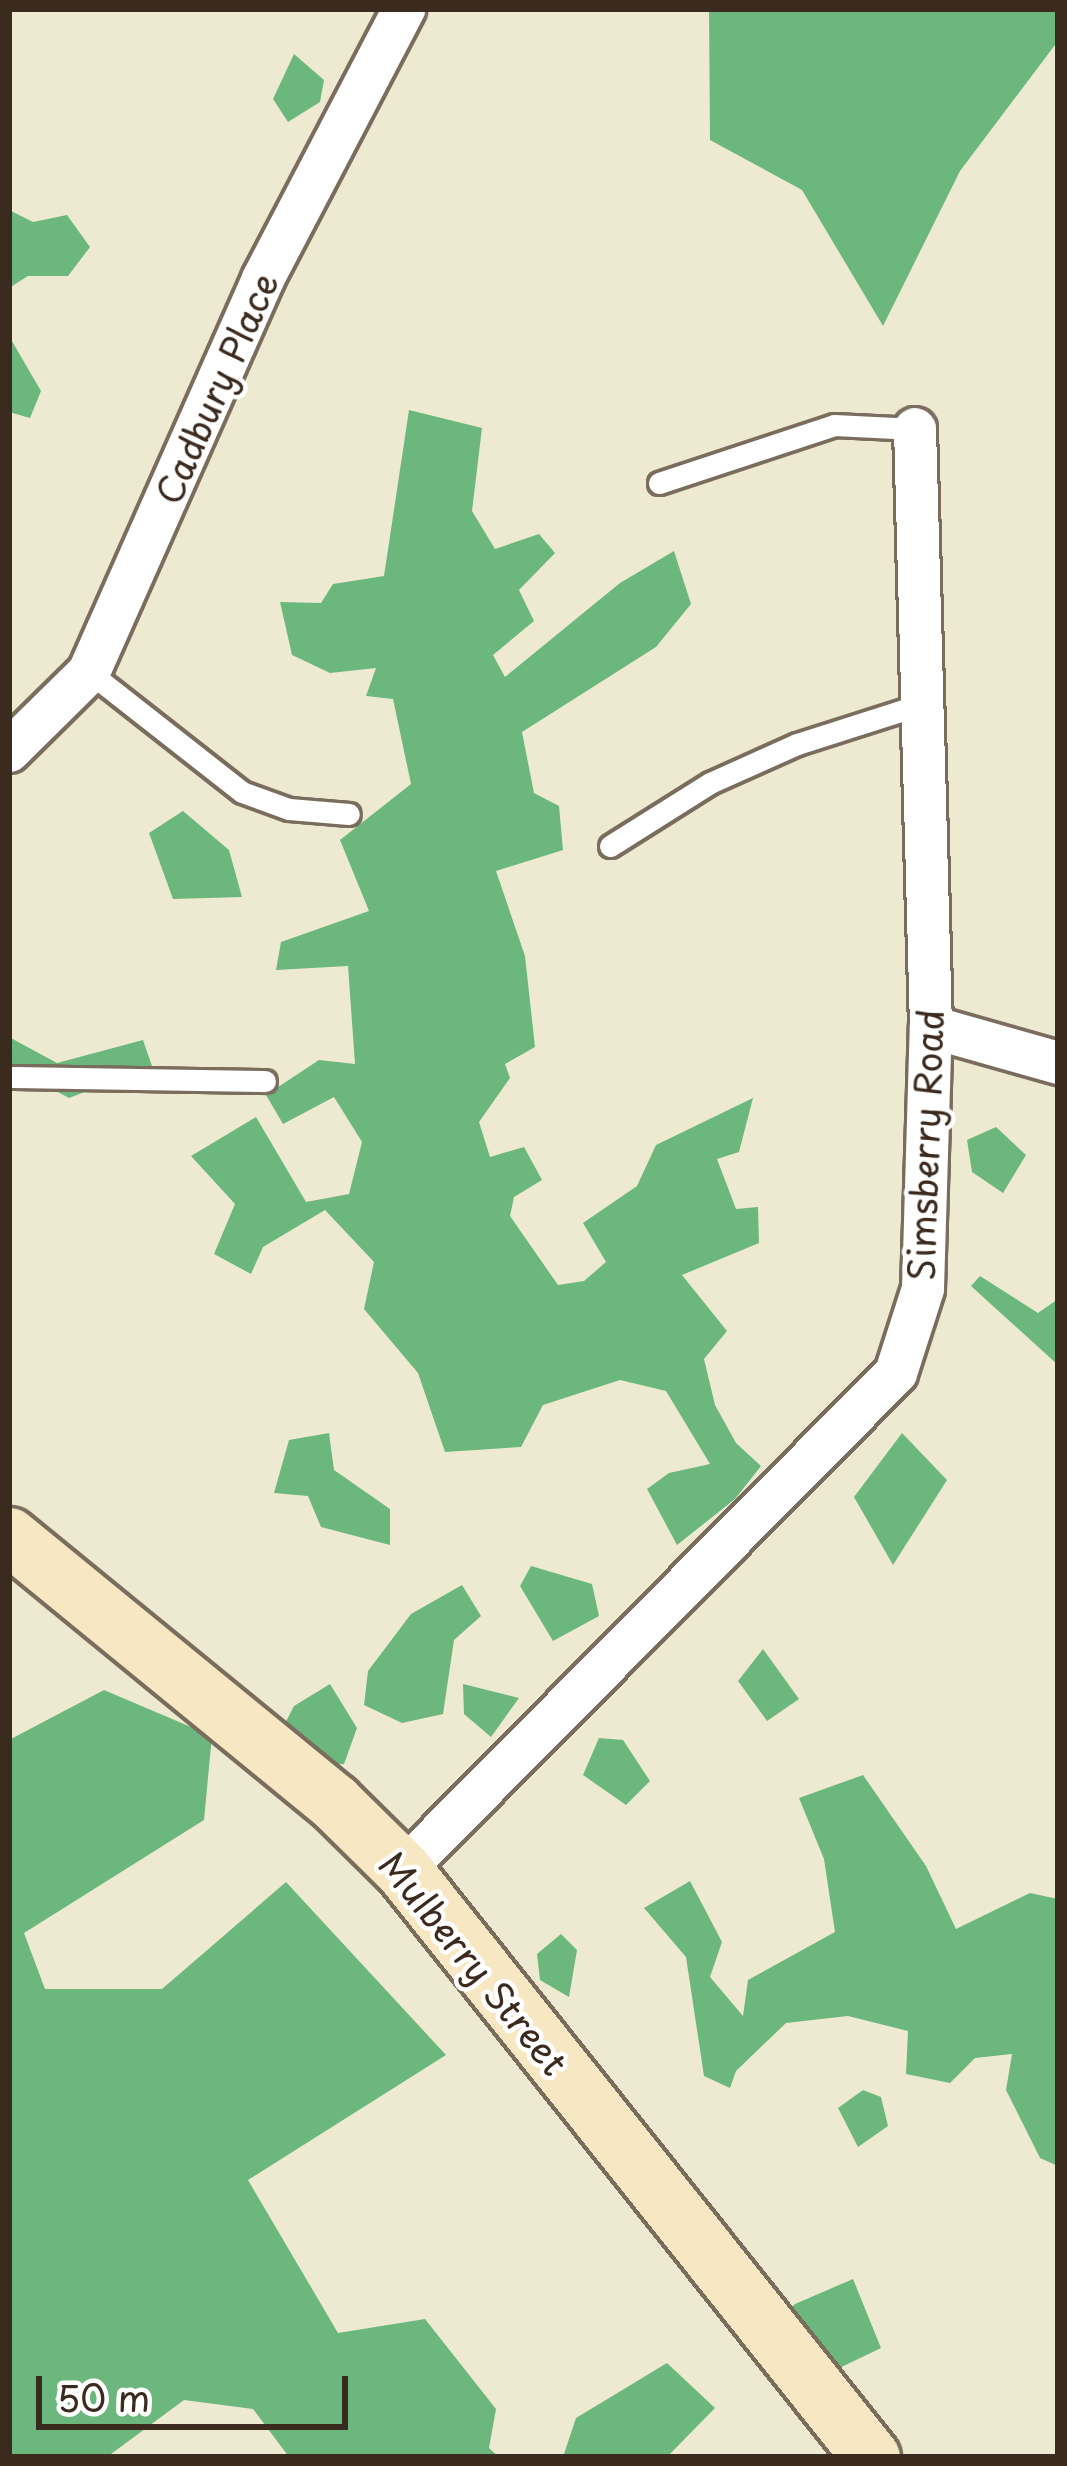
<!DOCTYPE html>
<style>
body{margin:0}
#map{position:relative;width:1067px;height:2466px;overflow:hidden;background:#eeead2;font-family:"Playpen Sans",sans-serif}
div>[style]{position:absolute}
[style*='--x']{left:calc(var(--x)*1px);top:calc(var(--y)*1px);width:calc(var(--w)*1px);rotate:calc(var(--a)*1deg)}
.forest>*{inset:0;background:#6cb77e}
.roads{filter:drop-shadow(3px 0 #7a6d5d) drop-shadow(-3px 0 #7a6d5d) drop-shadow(0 3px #7a6d5d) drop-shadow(0 -3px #7a6d5d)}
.lane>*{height:21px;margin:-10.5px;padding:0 10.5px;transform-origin:10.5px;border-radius:10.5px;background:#fff}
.street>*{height:42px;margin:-21px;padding:0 21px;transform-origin:21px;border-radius:21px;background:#fff}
.secondary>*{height:57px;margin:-28.5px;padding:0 28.5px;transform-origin:28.5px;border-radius:28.5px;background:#f7e8c3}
span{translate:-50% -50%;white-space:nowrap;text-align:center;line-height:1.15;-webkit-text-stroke:9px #fff;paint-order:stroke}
.street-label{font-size:36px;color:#3b2a1e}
.frame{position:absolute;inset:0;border:12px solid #3b2a1e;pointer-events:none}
.scale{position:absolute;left:36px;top:2376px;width:312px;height:54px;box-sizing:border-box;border:6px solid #3b2a1e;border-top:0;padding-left:15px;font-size:36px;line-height:42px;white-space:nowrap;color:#3b2a1e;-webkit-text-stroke:9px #fff;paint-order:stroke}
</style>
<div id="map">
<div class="forest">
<i style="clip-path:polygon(709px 9px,1058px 9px,1058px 41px,960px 171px,883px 326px,802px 190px,710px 140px)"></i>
<i style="clip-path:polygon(294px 54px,324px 80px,320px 102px,288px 122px,273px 99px)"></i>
<i style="clip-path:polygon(9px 210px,33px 222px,67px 215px,90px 247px,68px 276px,28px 276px,9px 288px)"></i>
<i style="clip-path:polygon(9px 336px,41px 391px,30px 418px,9px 412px)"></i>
<i style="clip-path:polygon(409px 410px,482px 428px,472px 511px,495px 549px,539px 534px,555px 553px,519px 590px,534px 621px,493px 655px,505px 677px,620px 583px,674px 551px,691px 604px,656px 647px,522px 732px,534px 793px,559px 806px,563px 850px,496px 871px,525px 956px,535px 1047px,505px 1064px,510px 1078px,479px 1122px,490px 1157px,524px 1147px,542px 1180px,514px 1197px,510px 1216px,558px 1285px,584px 1281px,606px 1262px,583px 1223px,637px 1186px,656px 1145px,753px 1098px,739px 1152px,717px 1159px,736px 1209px,758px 1207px,759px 1243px,682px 1275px,727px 1331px,704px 1359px,715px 1405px,736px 1443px,761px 1466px,735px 1499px,677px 1545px,647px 1489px,669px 1473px,710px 1464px,666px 1391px,620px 1380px,543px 1405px,521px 1447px,445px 1452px,418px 1373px,364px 1309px,374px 1262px,325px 1210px,263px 1247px,251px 1274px,214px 1254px,235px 1204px,191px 1156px,256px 1117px,306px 1202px,349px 1194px,362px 1142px,334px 1097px,283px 1124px,266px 1095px,319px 1060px,355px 1064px,348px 966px,276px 970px,281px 942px,369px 911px,340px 840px,411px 784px,393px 699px,366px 696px,376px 668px,330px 673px,292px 655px,280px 602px,321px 603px,333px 584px,384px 576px)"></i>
<i style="clip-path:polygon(183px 811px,229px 850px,242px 897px,173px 899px,149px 833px)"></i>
<i style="clip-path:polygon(9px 1037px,57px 1063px,143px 1040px,152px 1066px,69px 1098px,9px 1066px)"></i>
<i style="clip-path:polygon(996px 1127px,1026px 1155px,1003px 1193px,972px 1172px,967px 1140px)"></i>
<i style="clip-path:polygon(980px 1276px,1038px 1313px,1058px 1299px,1058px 1365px,971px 1286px)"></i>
<i style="clip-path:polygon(329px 1433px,334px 1470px,390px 1509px,390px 1545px,321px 1527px,308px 1496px,274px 1493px,289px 1440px)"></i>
<i style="clip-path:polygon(902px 1433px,947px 1480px,893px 1565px,854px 1497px)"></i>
<i style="clip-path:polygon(531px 1566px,592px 1584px,599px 1616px,553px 1641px,520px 1586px)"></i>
<i style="clip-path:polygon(462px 1585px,481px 1616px,454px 1640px,443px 1714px,402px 1723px,364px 1705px,368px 1671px,411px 1614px)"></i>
<i style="clip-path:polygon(763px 1649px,799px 1699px,767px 1721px,738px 1681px)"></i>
<i style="clip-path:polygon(330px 1684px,357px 1728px,344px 1764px,303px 1766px,278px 1737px,294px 1706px)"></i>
<i style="clip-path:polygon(463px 1684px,519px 1698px,491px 1737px,464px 1714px)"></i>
<i style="clip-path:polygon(104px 1690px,212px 1736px,204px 1820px,24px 1933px,45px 1989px,162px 1989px,286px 1882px,446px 2055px,248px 2180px,338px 2333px,425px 2319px,496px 2409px,489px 2448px,499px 2457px,289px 2457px,253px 2409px,184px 2400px,107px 2457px,9px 2457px,9px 1740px)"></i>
<i style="clip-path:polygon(599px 1738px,623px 1740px,650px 1781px,626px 1805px,583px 1775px)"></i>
<i style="clip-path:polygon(863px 1775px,926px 1866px,956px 1929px,1030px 1893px,1058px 1899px,1058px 2166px,1040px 2158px,1006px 2090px,1012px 2054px,975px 2058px,950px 2083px,906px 2074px,908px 2031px,848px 2016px,786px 2023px,736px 2071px,730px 2088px,704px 2076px,686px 1957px,644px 1908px,690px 1881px,722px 1942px,710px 1977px,743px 2016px,748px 1980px,835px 1932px,824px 1859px,799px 1798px)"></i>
<i style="clip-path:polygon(561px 1934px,577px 1950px,569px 1997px,540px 1980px,537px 1954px)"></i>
<i style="clip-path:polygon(863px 2090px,881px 2097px,888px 2126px,858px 2147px,838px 2108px)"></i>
<i style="clip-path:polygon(853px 2279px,881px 2348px,831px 2372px,781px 2318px,795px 2304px)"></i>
<i style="clip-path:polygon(667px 2363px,715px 2408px,667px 2457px,563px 2457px,576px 2418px)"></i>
</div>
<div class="roads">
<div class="lane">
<i style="--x:659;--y:483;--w:184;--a:-18.3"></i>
<i style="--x:834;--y:425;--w:81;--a:2.8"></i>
<i style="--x:89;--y:672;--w:194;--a:38.1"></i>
<i style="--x:242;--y:792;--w:50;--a:19.9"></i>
<i style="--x:289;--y:809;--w:60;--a:4.8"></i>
<i style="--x:610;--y:846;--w:118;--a:-32.2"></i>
<i style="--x:710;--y:783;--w:95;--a:-24.1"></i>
<i style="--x:797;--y:744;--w:131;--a:-17.7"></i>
<i style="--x:9;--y:1077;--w:256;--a:0.9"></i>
</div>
<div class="street">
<i style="--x:9;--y:751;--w:112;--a:-44.6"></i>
<i style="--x:89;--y:672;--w:430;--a:-66.1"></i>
<i style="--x:263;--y:279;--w:305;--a:-62.4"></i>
<i style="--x:931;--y:1027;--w:132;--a:15.8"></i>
<i style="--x:403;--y:1870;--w:700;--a:-45.23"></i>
<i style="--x:896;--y:1373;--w:88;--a:-72.2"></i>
<i style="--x:923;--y:1289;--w:262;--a:-88.3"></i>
<i style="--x:931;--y:1027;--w:598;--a:-91.53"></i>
</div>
<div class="secondary">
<i style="--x:9;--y:1536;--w:420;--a:39.3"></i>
<i style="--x:334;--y:1802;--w:97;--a:44.6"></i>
<i style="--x:403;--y:1870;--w:751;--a:51.44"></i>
</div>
</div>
<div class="street-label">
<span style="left:216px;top:388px;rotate:-66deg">Cadbury Place</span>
<span style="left:925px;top:1145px;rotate:-88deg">Simsberry Road</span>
<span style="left:474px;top:1963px;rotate:51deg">Mulberry Street</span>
</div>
<div class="frame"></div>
<div class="scale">50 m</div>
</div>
